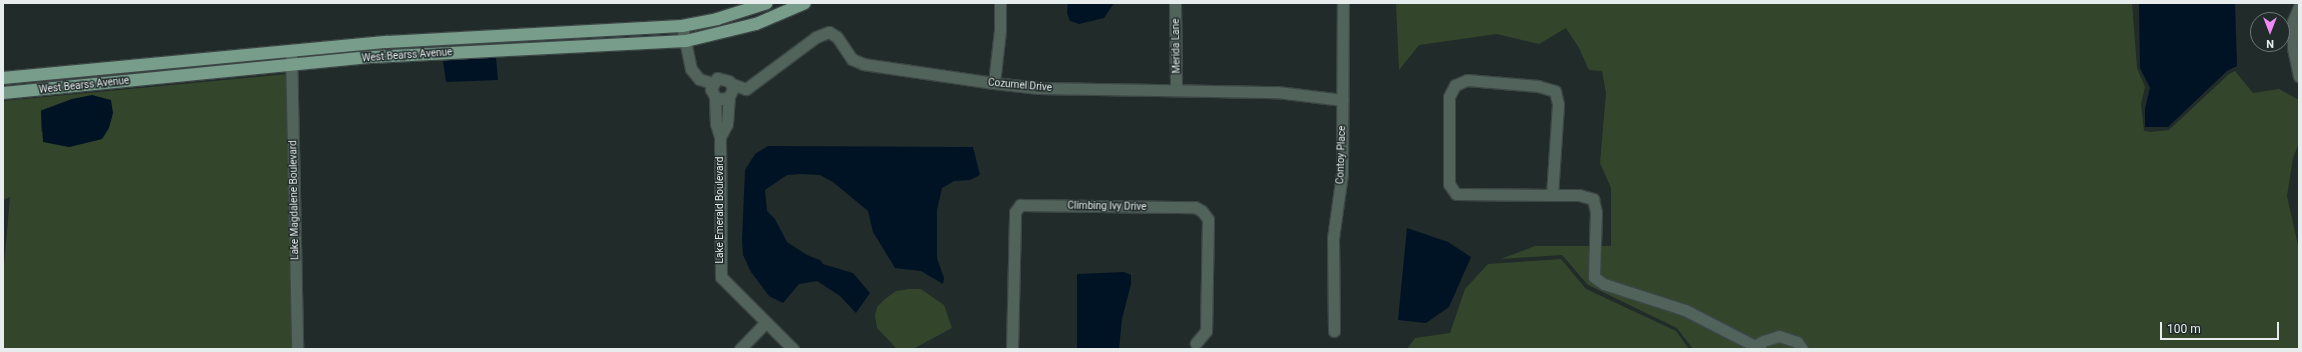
<!DOCTYPE html>
<style>
body{margin:0}
#map{position:relative;width:2302px;height:352px;overflow:hidden;background:#202b2a;font-family:Roboto,sans-serif}
div>[style]{position:absolute}
[style*='--x']{left:calc(var(--x)*1px);top:calc(var(--y)*1px);width:calc(var(--w)*1px);rotate:calc(var(--a)*1deg)}
.green>*{inset:0;background:#33462b}
.water>*{inset:0;background:#001324}
.roads{filter:drop-shadow(1px 0 #3c4645) drop-shadow(-1px 0 #3c4645) drop-shadow(0 1px #3c4645) drop-shadow(0 -1px #3c4645)}
.minor>*{height:11px;margin:-5.5px;padding:0 5.5px;transform-origin:5.5px;border-radius:5.5px;background:#51635a}
.major>*{height:12px;margin:-6px;padding:0 6px;transform-origin:6px;border-radius:6px;background:#789d8b}
span{translate:-50% -50%;white-space:nowrap;text-align:center;line-height:1.15;-webkit-text-stroke:3px #202b2a;paint-order:stroke}
.street-label{font-size:10px;color:#e6edec}
.frame{position:absolute;inset:0;border:4px solid #e6edec;pointer-events:none}
.north{position:absolute;left:2250px;top:12px;width:40px;height:40px;box-sizing:border-box;background:#202b2a;border:1px solid #6f7978;border-radius:50%;rotate:180deg;font-size:11px;font-weight:700;line-height:16px;text-align:center;color:#e6edec}
.north::after{content:'';display:block;margin:auto;width:14px;height:18px;background:#f18af4;clip-path:polygon(50% 0,100% 100%,50% 72%,0 100%)}
.scale{position:absolute;left:2160px;top:322px;width:119px;height:18px;box-sizing:border-box;border:2px solid #e6edec;border-top:0;padding-left:5px;font-size:12px;line-height:14px;white-space:nowrap;color:#e6edec;-webkit-text-stroke:3px #202b2a;paint-order:stroke}
</style>
<div id="map">
<div class="green">
<i style="clip-path:polygon(1396px 3px,2132px 3px,2137px 68px,2145px 87px,2141px 104px,2144px 131px,2151px 132px,2169px 130px,2229px 74px,2235px 71px,2253px 93px,2279px 89px,2299px 100px,2299px 143px,2293px 158px,2287px 196px,2299px 250px,2299px 349px,1693px 349px,1677px 328px,1588px 285px,1562px 255px,1501px 259px,1535px 246px,1611px 246px,1611px 188px,1600px 163px,1606px 93px,1602px 71px,1589px 70px,1579px 48px,1566px 28px,1539px 44px,1497px 34px,1419px 45px,1399px 70px)"></i>
<i style="clip-path:polygon(evenodd,287px 74px,292px 349px,3px 349px,3px 277px,10px 197px,3px 200px,3px 101px,287px 74px,72px 99px,102px 139px,69px 147px,41px 131px,41px 110px,72px 99px)"></i>
<i style="clip-path:polygon(1561px 259px,1586px 289px,1676px 331px,1689px 349px,1407px 349px,1415px 338px,1450px 333px,1465px 289px,1488px 264px)"></i>
<i style="clip-path:polygon(909px 289px,921px 289px,944px 305px,952px 328px,913px 349px,897px 349px,877px 328px,875px 316px,877px 307px,885px 299px,896px 291px)"></i>
</div>
<div class="water">
<i style="clip-path:polygon(1068px 3px,1114px 3px,1104px 18px,1079px 24px,1070px 21px,1067px 13px)"></i>
<i style="clip-path:polygon(2139px 3px,2235px 3px,2237px 66px,2227px 71px,2168px 127px,2145px 127px,2145px 109px,2150px 88px,2140px 68px)"></i>
<i style="clip-path:polygon(496px 57px,498px 80px,446px 82px,443px 61px)"></i>
<i style="clip-path:polygon(92px 95px,111px 100px,113px 113px,109px 128px,102px 139px,69px 147px,43px 142px,41px 111px,72px 99px)"></i>
<i style="clip-path:polygon(768px 146px,973px 147px,980px 175px,970px 180px,954px 181px,942px 188px,937px 210px,937px 258px,944px 278px,943px 284px,921px 271px,895px 268px,873px 232px,868px 211px,833px 182px,820px 175px,801px 174px,787px 175px,765px 190px,767px 211px,775px 219px,787px 242px,807px 255px,820px 260px,823px 264px,853px 273px,870px 293px,856px 313px,840px 296px,817px 281px,799px 284px,783px 303px,769px 296px,751px 272px,743px 255px,742px 240px,745px 170px,755px 154px)"></i>
<i style="clip-path:polygon(1407px 228px,1448px 242px,1471px 257px,1449px 307px,1426px 323px,1398px 320px)"></i>
<i style="clip-path:polygon(1124px 272px,1131px 275px,1131px 284px,1122px 319px,1119px 349px,1077px 349px,1077px 274px)"></i>
</div>
<div class="roads">
<div class="minor">
<i style="--x:1175;--y:3;--w:86;--a:89.3"></i>
<i style="--x:2299;--y:7;--w:15;--a:113"></i>
<i style="--x:2293;--y:21;--w:27;--a:90"></i>
<i style="--x:2293;--y:48;--w:29;--a:78"></i>
<i style="--x:682;--y:26;--w:44;--a:78.2"></i>
<i style="--x:691;--y:69;--w:13;--a:51"></i>
<i style="--x:699;--y:79;--w:14;--a:17"></i>
<i style="--x:291;--y:51;--w:298;--a:88.8"></i>
<i style="--x:994;--y:83;--w:53;--a:-83.5"></i>
<i style="--x:1000;--y:30;--w:27;--a:-90"></i>
<i style="--x:732;--y:84;--w:15;--a:20"></i>
<i style="--x:746;--y:89;--w:87;--a:-36.6"></i>
<i style="--x:816;--y:37;--w:14;--a:-21"></i>
<i style="--x:829;--y:32;--w:9;--a:32"></i>
<i style="--x:837;--y:37;--w:27;--a:56"></i>
<i style="--x:852;--y:59;--w:12;--a:24"></i>
<i style="--x:863;--y:64;--w:132;--a:8.3"></i>
<i style="--x:994;--y:83;--w:45;--a:6.3"></i>
<i style="--x:1039;--y:88;--w:238;--a:1"></i>
<i style="--x:1277;--y:92;--w:66;--a:6.9"></i>
<i style="--x:715;--y:97;--w:7;--a:16"></i>
<i style="--x:722;--y:99;--w:7;--a:-16"></i>
<i style="--x:729;--y:97;--w:10;--a:-66"></i>
<i style="--x:733;--y:88;--w:8;--a:-120"></i>
<i style="--x:729;--y:81;--w:12;--a:-166"></i>
<i style="--x:717;--y:78;--w:13;--a:119"></i>
<i style="--x:711;--y:89;--w:9;--a:63"></i>
<i style="--x:715;--y:97;--w:27;--a:88"></i>
<i style="--x:716;--y:124;--w:14;--a:73"></i>
<i style="--x:720;--y:137;--w:15;--a:-62"></i>
<i style="--x:727;--y:124;--w:27;--a:-86"></i>
<i style="--x:720;--y:137;--w:140;--a:89.6"></i>
<i style="--x:721;--y:277;--w:102;--a:45"></i>
<i style="--x:1552;--y:195;--w:91;--a:-86.2"></i>
<i style="--x:1558;--y:104;--w:13;--a:-103"></i>
<i style="--x:1555;--y:91;--w:18;--a:-164"></i>
<i style="--x:1538;--y:86;--w:71;--a:-175.2"></i>
<i style="--x:1467;--y:80;--w:13;--a:157"></i>
<i style="--x:1455;--y:85;--w:13;--a:117"></i>
<i style="--x:1449;--y:97;--w:87;--a:90"></i>
<i style="--x:1449;--y:184;--w:12;--a:55"></i>
<i style="--x:1456;--y:194;--w:96;--a:0.6"></i>
<i style="--x:1552;--y:195;--w:27;--a:0"></i>
<i style="--x:1579;--y:195;--w:15;--a:16"></i>
<i style="--x:1593;--y:199;--w:13;--a:77"></i>
<i style="--x:1596;--y:212;--w:65;--a:91.8"></i>
<i style="--x:1594;--y:277;--w:12;--a:35"></i>
<i style="--x:1604;--y:284;--w:85;--a:17.8"></i>
<i style="--x:1685;--y:310;--w:85;--a:27.2"></i>
<i style="--x:1334;--y:331;--w:93;--a:-90.6"></i>
<i style="--x:1333;--y:238;--w:65;--a:-82"></i>
<i style="--x:1342;--y:174;--w:171;--a:-89.7"></i>
<i style="--x:1755;--y:346;--w:9;--a:-32"></i>
<i style="--x:1763;--y:341;--w:17;--a:-17"></i>
<i style="--x:1779;--y:336;--w:19;--a:18"></i>
<i style="--x:1797;--y:342;--w:9;--a:54"></i>
<i style="--x:740;--y:349;--w:36;--a:-46"></i>
<i style="--x:1012;--y:349;--w:137;--a:-88.7"></i>
<i style="--x:1015;--y:212;--w:9;--a:-54"></i>
<i style="--x:1020;--y:205;--w:175;--a:0.7"></i>
<i style="--x:1195;--y:207;--w:8;--a:30"></i>
<i style="--x:1202;--y:211;--w:10;--a:53"></i>
<i style="--x:1208;--y:219;--w:112;--a:91"></i>
<i style="--x:1206;--y:331;--w:16;--a:130"></i>
</div>
<div class="major">
<i style="--x:3;--y:78;--w:386;--a:-5.4"></i>
<i style="--x:387;--y:42;--w:295;--a:-3.1"></i>
<i style="--x:682;--y:26;--w:36;--a:-11"></i>
<i style="--x:717;--y:19;--w:52;--a:-17.7"></i>
<i style="--x:3;--y:93;--w:371;--a:-5.6"></i>
<i style="--x:372;--y:57;--w:314;--a:-2.9"></i>
<i style="--x:686;--y:41;--w:72;--a:-13.7"></i>
<i style="--x:756;--y:24;--w:53;--a:-23.2"></i>
</div>
</div>
<div class="street-label">
<span style="left:1176px;top:46px;rotate:-91deg">Merida Lane</span>
<span style="left:407px;top:55px;rotate:-4deg">West Bearss Avenue</span>
<span style="left:84px;top:85px;rotate:-6deg">West Bearss Avenue</span>
<span style="left:1020px;top:85px;rotate:5deg">Cozumel Drive</span>
<span style="left:1341px;top:155px;rotate:-88deg">Contoy Place</span>
<span style="left:294px;top:200px;rotate:-91deg">Lake Magdalene Boulevard</span>
<span style="left:1107px;top:206px;rotate:1deg">Climbing Ivy Drive</span>
<span style="left:720px;top:210px;rotate:-90deg">Lake Emerald Boulevard</span>
</div>
<div class="frame"></div>
<div class="north">N</div>
<div class="scale">100 m</div>
</div>
